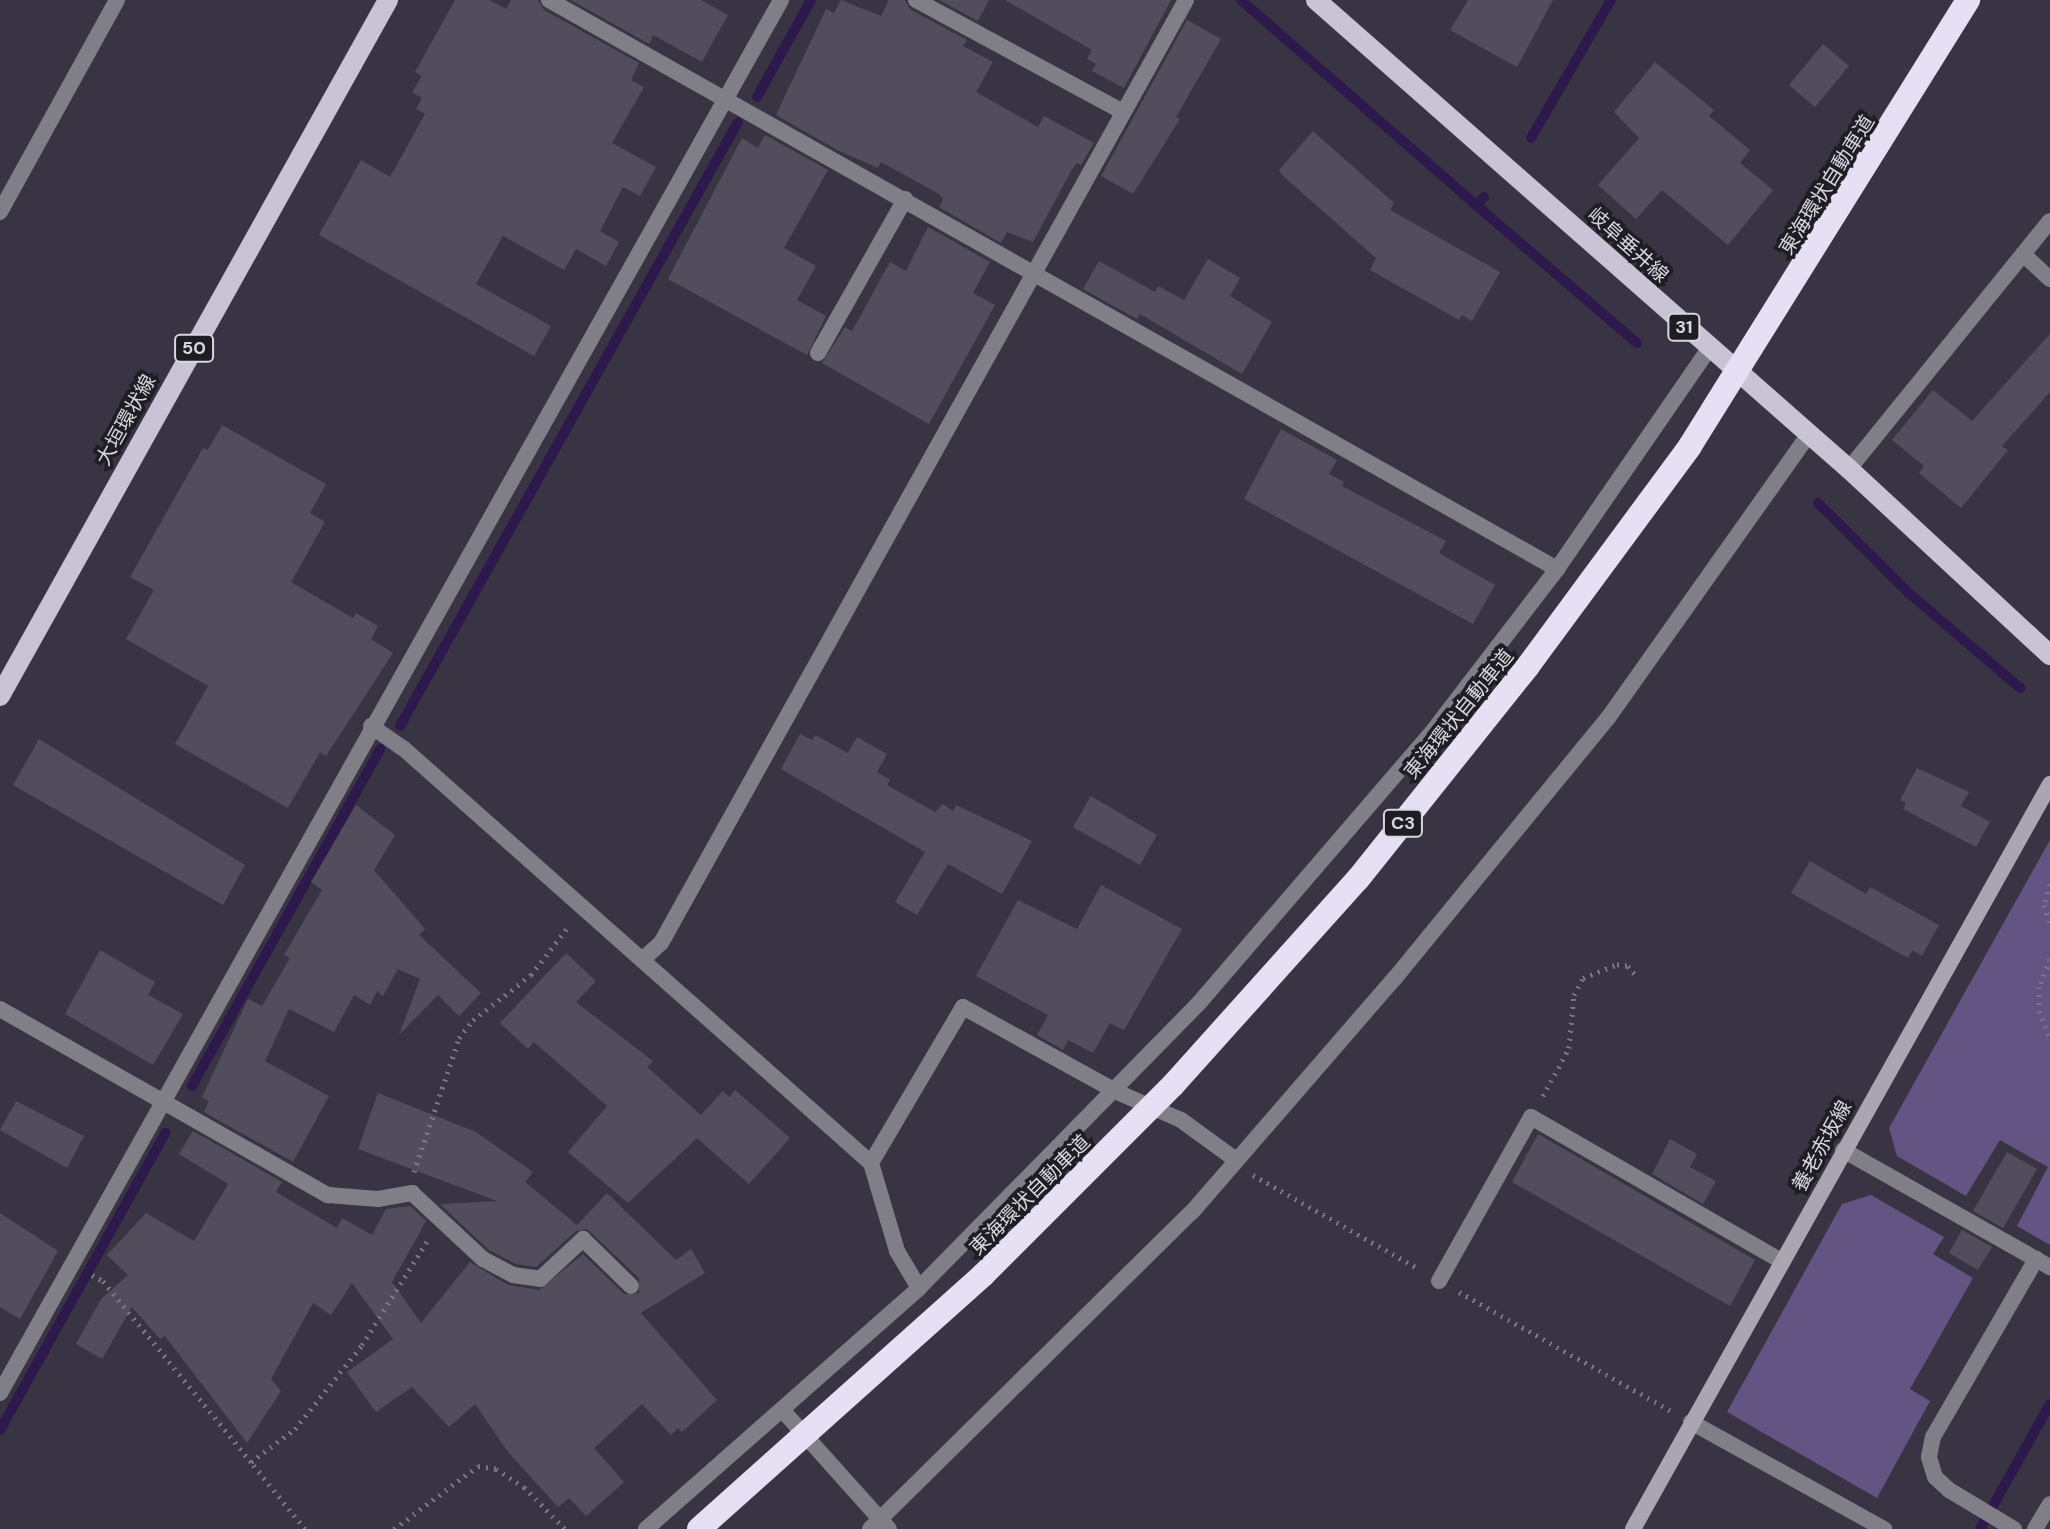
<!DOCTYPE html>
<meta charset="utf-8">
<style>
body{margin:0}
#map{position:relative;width:2050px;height:1529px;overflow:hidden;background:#393443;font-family:"DM Sans","Noto Sans JP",sans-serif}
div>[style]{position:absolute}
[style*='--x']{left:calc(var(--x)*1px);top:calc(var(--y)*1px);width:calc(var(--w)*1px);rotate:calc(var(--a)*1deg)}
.green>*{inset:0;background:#635483}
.stream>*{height:10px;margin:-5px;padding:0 5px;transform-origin:5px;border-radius:5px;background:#2d194c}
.building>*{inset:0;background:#514d5d}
.path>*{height:5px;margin-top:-2.5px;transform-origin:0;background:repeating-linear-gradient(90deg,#7a7683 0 2px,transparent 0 8px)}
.lane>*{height:16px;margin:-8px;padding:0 8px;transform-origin:8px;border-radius:8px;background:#807e86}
.street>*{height:16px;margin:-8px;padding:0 8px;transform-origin:8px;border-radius:8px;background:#807e86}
.secondary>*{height:16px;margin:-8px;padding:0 8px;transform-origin:8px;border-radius:8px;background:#a9a6b2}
.primary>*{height:20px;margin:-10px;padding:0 10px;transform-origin:10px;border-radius:10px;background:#c9c4d5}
.highway-bridge>*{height:24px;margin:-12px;padding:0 12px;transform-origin:12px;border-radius:12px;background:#e5e0f4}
span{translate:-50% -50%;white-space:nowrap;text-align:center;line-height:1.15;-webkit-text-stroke:7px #1f1d24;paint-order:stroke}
.shield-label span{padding:2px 6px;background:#1f1d24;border:2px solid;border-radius:6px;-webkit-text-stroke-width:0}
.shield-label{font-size:18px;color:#d8d6df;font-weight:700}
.street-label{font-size:20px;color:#d8d6df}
</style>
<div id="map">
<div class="green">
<i style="clip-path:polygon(2050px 840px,2050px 1245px,2017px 1226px,2048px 1167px,2000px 1140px,1966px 1196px,1897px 1156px,1889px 1128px)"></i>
<i style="clip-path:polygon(1871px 1195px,1944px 1237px,1933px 1254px,1973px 1278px,1910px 1389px,1930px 1401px,1877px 1498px,1727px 1412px,1842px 1204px)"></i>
</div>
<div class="stream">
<i style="--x:1241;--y:0;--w:312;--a:41.1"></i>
<i style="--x:757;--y:97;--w:111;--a:-60.9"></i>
<i style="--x:1531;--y:138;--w:160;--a:-59.9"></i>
<i style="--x:1484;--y:197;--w:11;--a:135"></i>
<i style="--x:1476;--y:205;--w:212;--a:40.6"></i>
<i style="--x:1818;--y:503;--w:129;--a:44.7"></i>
<i style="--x:1910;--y:594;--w:145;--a:40.5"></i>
<i style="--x:400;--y:726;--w:692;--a:-60.77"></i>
<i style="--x:192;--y:1086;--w:386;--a:-60.8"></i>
<i style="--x:0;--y:1430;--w:340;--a:-60.9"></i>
<i style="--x:1980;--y:1529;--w:143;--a:-60.8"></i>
</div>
<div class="building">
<i style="clip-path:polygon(455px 0,489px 0,506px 9px,511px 0,538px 0,544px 10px,639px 63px,631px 80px,644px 87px,612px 143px,656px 167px,640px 196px,623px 187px,600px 231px,619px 242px,606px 266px,576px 249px,564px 270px,503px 236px,476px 284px,551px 326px,534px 356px,319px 235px,361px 160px,390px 177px,425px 114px,416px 109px,422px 98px,412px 92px,422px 76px,415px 72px)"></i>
<i style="clip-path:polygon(571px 0,701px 0,728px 15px,702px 62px,653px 35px,649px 44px)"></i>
<i style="clip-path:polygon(841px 0,881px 16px,889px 0,905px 0,911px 10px,967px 40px,963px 46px,993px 62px,976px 92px,1038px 127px,1044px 116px,1094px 143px,1081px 165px,1077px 163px,1071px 171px,1033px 242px,1007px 232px,1001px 243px,939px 207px,943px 199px,939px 194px,881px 162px,878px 168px,839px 151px,776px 115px,826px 9px,834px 13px)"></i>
<i style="clip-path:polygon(939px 0,989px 0,978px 21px)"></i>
<i style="clip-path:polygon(1005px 0,1171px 0,1124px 88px,1092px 71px,1096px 64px,1087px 59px,1092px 50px)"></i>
<i style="clip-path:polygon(1468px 0,1553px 0,1517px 67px,1450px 30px)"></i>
<i style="clip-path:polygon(1187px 20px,1221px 39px,1176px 117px,1180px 119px,1133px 194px,1101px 176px)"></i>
<i style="clip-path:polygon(1823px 44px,1849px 66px,1815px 107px,1789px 85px)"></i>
<i style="clip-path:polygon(1655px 62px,1714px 110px,1709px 116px,1750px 150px,1740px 163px,1773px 190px,1728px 245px,1662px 190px,1636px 219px,1598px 185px,1639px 138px,1614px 112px)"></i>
<i style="clip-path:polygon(1313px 131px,1394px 203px,1390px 210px,1500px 272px,1472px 321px,1462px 315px,1459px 320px,1370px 270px,1376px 258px,1282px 175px,1279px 170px)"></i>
<i style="clip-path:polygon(765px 135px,828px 170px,784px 248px,816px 266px,797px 300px,826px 316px,807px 355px,668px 279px,742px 138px,758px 148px)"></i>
<i style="clip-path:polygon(928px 227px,990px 262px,973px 293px,995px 305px,929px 424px,822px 363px,845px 327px,852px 331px,890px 262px,906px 271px)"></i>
<i style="clip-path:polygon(1208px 259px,1240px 278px,1230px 296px,1272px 322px,1242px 374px,1140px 314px,1137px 319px,1083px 289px,1099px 261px,1155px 292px,1158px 286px,1184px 300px)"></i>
<i style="clip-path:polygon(2050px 334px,2050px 392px,2002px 446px,2008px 450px,1961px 508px,1919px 473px,1924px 466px,1892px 440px,1933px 390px,1972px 421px)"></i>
<i style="clip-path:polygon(222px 425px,326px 484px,310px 513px,325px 522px,291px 582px,353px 618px,356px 613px,378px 626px,371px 639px,393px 653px,326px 756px,320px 752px,288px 808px,175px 744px,208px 686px,126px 639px,154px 590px,130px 577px,203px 448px,208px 450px)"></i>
<i style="clip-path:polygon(1281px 429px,1337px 460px,1329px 474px,1344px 482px,1342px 486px,1446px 541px,1439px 553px,1495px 585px,1473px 624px,1244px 499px)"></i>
<i style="clip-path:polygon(800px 734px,812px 740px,815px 735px,848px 753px,857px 737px,887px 754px,877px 772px,890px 780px,887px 785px,935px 812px,943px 804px,953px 811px,956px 805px,1032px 841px,1002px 894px,948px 864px,917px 915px,895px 902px,925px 852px,781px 769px)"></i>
<i style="clip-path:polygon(39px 739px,245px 865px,223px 905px,13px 785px)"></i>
<i style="clip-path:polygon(1917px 768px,1969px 792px,1961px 806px,1990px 822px,1976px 847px,1903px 809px,1906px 803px,1900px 800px)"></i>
<i style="clip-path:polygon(1091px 796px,1157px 835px,1140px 865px,1073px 827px)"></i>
<i style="clip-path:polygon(356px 805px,395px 835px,374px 870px,425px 929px,419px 935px,481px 993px,459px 1016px,438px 995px,399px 1035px,420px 979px,398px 969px,383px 996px,377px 991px,370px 1005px,354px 995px,334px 1032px,289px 1009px,265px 1061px,329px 1096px,293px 1162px,204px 1112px,209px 1101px,202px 1097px,248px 999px,262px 1006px,290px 958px,284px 955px,322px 890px,311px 882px)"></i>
<i style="clip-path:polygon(1810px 861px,1866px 894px,1870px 887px,1939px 925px,1922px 956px,1912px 950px,1908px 958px,1791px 893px)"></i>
<i style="clip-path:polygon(1101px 885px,1182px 929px,1124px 1030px,1110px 1023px,1093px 1053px,1068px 1040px,1063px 1050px,1037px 1035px,1048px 1015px,976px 976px,1018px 900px,1077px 929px)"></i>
<i style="clip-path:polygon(100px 950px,155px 982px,148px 995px,183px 1014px,153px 1065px,65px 1014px)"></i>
<i style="clip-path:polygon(566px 953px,596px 981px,576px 1002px,653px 1061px,647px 1067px,701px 1115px,723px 1091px,729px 1097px,735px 1090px,790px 1138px,749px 1184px,697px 1138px,628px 1203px,568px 1152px,607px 1106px,534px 1042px,528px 1049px,500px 1023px)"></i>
<i style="clip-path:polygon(378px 1093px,476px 1132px,533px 1172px,525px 1182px,577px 1225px,607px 1193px,676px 1260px,691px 1249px,705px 1273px,641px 1313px,717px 1400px,682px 1432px,678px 1428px,671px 1435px,642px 1404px,594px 1448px,624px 1482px,586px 1516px,569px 1498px,558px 1507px,508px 1452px,475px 1404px,449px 1427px,412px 1387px,376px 1412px,347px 1372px,393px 1339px,352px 1283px,331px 1315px,313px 1303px,271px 1379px,281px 1391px,247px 1443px,165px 1336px,160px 1339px,132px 1307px,102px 1359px,76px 1344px,101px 1299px,128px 1275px,107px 1255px,146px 1213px,194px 1241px,228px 1184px,179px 1154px,193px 1131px,282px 1182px,276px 1192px,337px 1228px,342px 1218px,372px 1235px,386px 1209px,410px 1206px,426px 1221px,392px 1282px,421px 1323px,470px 1262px,508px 1285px,539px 1290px,583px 1254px,624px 1294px,639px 1293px,639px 1278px,587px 1229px,576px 1231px,536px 1267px,516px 1264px,489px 1250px,440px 1204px,497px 1201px,358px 1149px)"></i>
<i style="clip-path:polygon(16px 1101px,84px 1136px,67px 1168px,0 1130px)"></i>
<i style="clip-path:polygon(1538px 1134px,1755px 1260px,1730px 1306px,1512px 1182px)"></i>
<i style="clip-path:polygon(1670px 1139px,1697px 1154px,1690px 1167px,1716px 1181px,1703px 1204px,1652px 1174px)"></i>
<i style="clip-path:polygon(2007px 1152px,2037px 1169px,2003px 1228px,1973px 1211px)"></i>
<i style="clip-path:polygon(0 1213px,58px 1251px,20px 1319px,0 1307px)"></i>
<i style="clip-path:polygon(1962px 1230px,1992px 1247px,1978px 1270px,1949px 1253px)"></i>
</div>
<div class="path">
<i style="--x:2050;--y:884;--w:22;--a:106"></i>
<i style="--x:2044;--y:905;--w:20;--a:72"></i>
<i style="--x:2050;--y:959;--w:30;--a:111"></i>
<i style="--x:2039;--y:987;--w:24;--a:90"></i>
<i style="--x:2039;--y:1011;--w:29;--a:68"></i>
<i style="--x:1543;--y:1096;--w:55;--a:-61.6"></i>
<i style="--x:1569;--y:1048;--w:53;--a:-84.6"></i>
<i style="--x:1574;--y:995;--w:19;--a:-62"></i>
<i style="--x:1583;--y:978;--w:37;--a:-22"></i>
<i style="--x:1617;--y:964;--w:11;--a:10"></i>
<i style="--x:1628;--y:966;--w:16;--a:50"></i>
<i style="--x:414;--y:1172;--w:141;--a:-71.4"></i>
<i style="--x:459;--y:1038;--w:23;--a:-52"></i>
<i style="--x:473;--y:1020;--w:73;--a:-37.8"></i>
<i style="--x:531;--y:975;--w:61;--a:-52.4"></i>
<i style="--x:1253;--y:1175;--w:191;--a:29.5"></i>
<i style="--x:92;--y:1275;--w:13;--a:29"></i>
<i style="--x:103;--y:1281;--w:234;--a:50.7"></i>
<i style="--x:1459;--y:1292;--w:245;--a:29.3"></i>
<i style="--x:305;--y:1529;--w:86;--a:-128.9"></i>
<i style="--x:251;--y:1462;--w:55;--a:-36.9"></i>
<i style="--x:295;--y:1429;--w:107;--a:-51.4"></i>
<i style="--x:362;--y:1345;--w:126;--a:-57.9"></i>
<i style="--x:394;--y:1529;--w:105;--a:-36.9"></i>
<i style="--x:478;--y:1466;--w:18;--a:9"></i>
<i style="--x:496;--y:1469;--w:33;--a:33"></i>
<i style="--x:524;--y:1487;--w:59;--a:45.7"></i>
</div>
<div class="lane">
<i style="--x:1843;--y:1150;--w:238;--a:29.5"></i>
<i style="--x:1439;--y:1281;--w:188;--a:-60.7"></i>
<i style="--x:1531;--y:1117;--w:289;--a:29.9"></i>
<i style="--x:2014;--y:1529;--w:76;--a:-149"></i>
<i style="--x:1949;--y:1490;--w:19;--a:-137"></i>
<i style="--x:1935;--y:1477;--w:21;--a:-107"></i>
<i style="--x:1929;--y:1457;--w:20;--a:-79"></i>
<i style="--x:1933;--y:1437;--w:206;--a:-59.9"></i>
<i style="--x:2035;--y:1529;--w:29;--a:-59"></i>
</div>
<div class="street">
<i style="--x:549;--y:0;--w:1158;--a:29.44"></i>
<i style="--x:916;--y:0;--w:235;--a:28.4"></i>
<i style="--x:0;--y:212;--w:242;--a:-61.1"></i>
<i style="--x:2023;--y:254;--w:37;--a:43"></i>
<i style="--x:818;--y:353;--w:177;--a:-60.5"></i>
<i style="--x:1849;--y:469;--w:319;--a:-51"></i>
<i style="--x:371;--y:726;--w:39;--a:35"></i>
<i style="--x:403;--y:748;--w:625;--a:41.57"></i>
<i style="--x:871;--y:1163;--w:92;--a:73.5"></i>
<i style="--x:897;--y:1251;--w:43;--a:59.3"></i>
<i style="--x:642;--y:960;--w:25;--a:-42"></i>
<i style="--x:661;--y:943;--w:1079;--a:-60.89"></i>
<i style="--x:0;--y:1009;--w:377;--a:29.6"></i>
<i style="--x:328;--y:1195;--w:50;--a:4.6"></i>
<i style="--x:378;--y:1199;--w:35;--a:-10"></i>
<i style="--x:412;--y:1193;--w:97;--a:42.9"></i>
<i style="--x:483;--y:1259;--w:34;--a:28"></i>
<i style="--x:513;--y:1275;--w:27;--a:8"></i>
<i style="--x:540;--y:1279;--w:59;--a:-42.9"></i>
<i style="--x:583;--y:1239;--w:67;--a:44.4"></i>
<i style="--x:871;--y:1163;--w:181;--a:-59.5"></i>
<i style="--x:963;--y:1007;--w:176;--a:28.9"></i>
<i style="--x:1117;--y:1092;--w:70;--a:23.6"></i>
<i style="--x:1181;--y:1120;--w:68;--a:36"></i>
<i style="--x:0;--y:1393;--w:1597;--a:-60.72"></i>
<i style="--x:784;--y:1412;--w:157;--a:48.1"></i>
<i style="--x:1691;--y:1422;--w:221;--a:29"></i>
<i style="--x:646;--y:1529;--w:364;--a:-41.4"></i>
<i style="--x:919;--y:1288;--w:400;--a:-45.5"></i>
<i style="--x:1199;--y:1003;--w:352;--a:-49.3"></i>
<i style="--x:1429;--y:736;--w:210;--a:-52.5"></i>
<i style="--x:1557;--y:569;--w:267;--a:-55.4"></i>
<i style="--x:870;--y:1529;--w:452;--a:-44.6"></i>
<i style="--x:1192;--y:1212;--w:310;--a:-49.1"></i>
<i style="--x:1395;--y:978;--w:336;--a:-50.7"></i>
<i style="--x:1608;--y:718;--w:348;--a:-54.7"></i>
</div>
<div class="secondary">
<i style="--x:1633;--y:1529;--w:854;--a:-60.76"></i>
</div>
<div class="primary">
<i style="--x:1316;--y:0;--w:710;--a:41.35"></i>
<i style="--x:1849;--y:469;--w:274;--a:42.8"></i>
<i style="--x:0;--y:696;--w:797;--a:-60.86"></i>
</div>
<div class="highway-bridge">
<i style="--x:699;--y:1529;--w:381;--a:-41.8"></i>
<i style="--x:983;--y:1275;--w:269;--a:-45"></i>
<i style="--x:1173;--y:1085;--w:277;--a:-48.1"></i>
<i style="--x:1358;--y:879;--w:273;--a:-51.4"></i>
<i style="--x:1528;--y:666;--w:273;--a:-53.6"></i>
<i style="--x:1690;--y:446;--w:526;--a:-58.06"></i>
</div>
<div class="shield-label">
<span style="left:1684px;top:327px">31</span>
<span style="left:194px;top:348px">50</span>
<span style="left:1403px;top:823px">C3</span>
</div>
<div class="street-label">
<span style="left:1827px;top:185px;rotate:-58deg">東海環状自動車道</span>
<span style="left:1628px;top:245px;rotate:42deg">岐阜垂井線</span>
<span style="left:126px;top:420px;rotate:-61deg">大垣環状線</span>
<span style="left:1459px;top:714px;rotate:-51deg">東海環状自動車道</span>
<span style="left:1822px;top:1146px;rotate:-61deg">養老赤坂線</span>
<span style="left:1030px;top:1195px;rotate:-45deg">東海環状自動車道</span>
</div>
</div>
